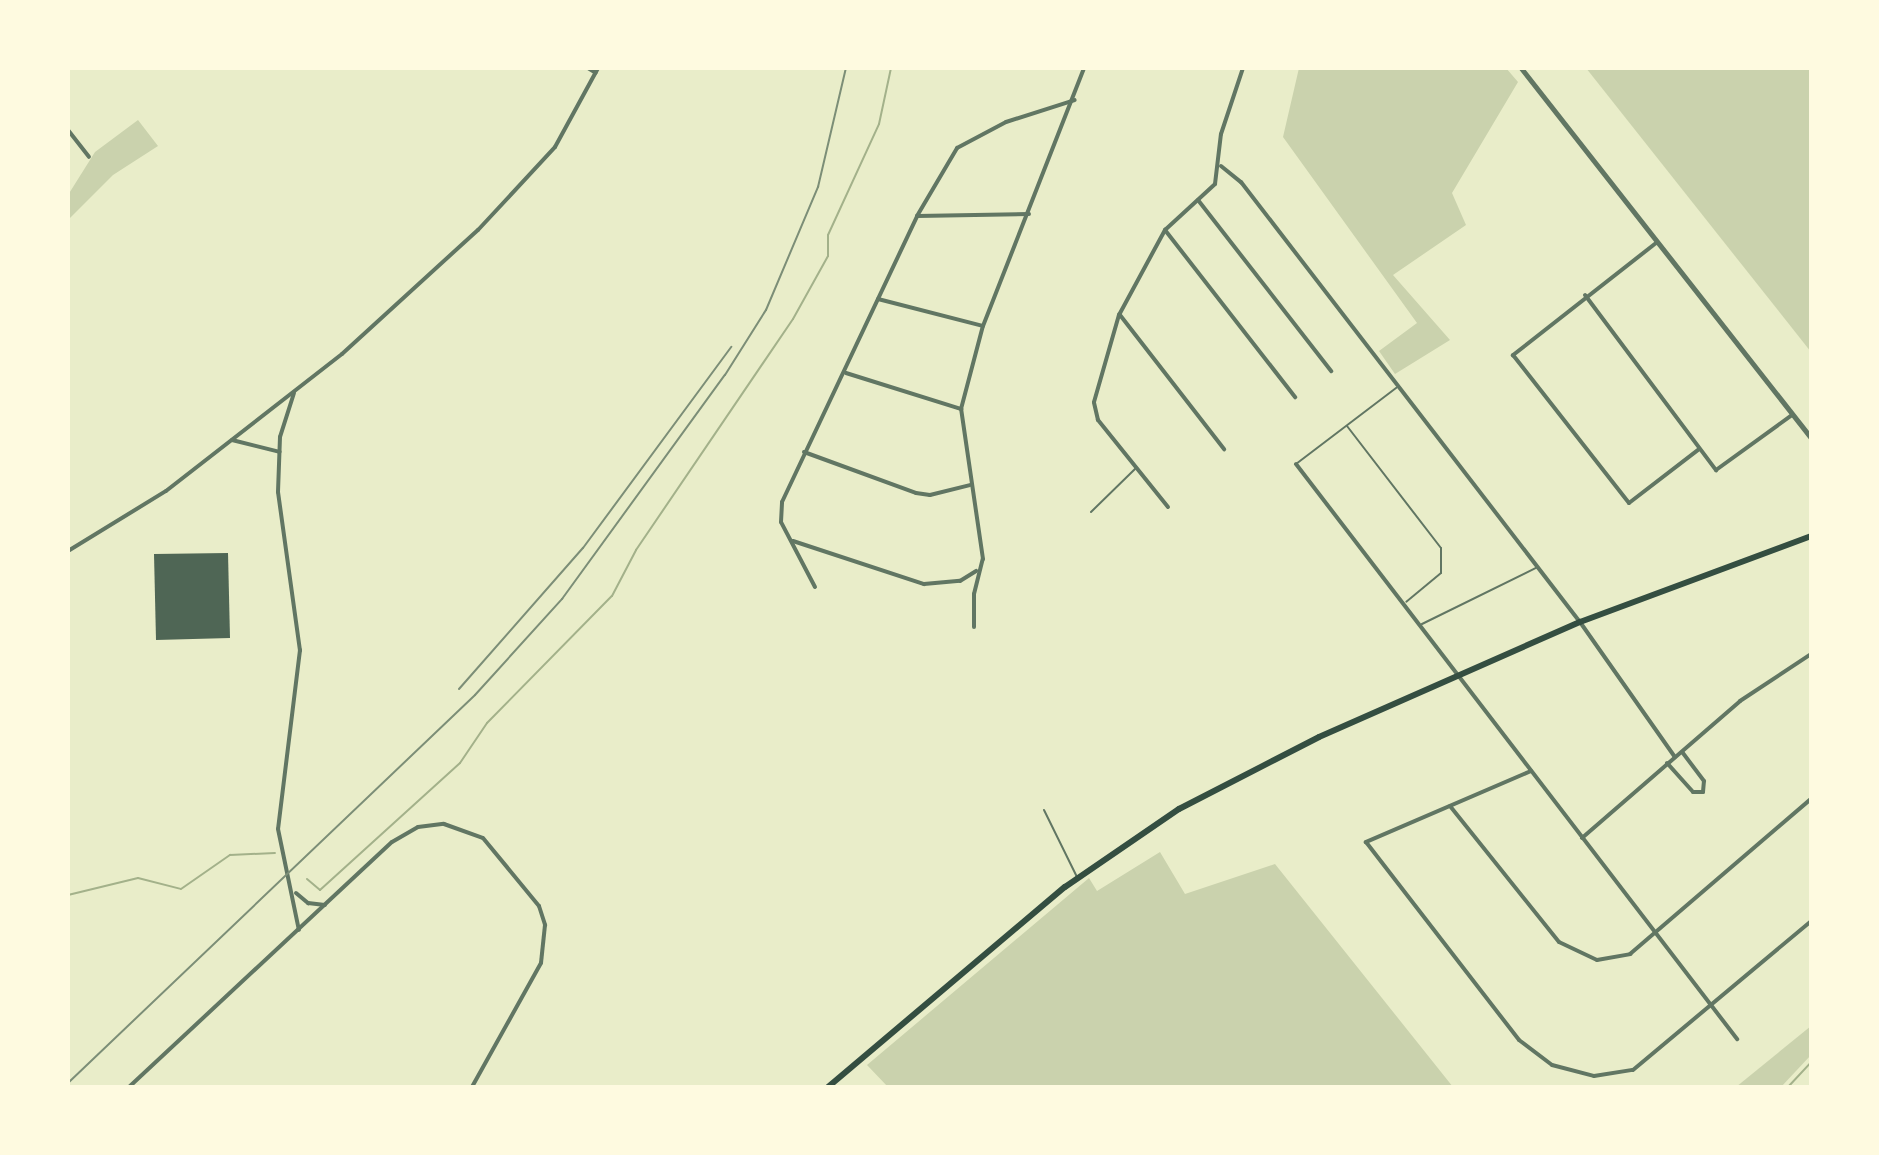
<!DOCTYPE html>
<style>
body{margin:0}
#map{position:relative;width:1879px;height:1155px;overflow:hidden;background:#e9edc9;font-family:Merriweather,serif}
div>[style]{position:absolute}
[style*='--x']{left:calc(var(--x)*1px);top:calc(var(--y)*1px);width:calc(var(--w)*1px);rotate:calc(var(--a)*1deg)}
.green>*{inset:0;background:#cad2ad}
.stream>*{height:2px;margin:-1px;padding:0 1px;transform-origin:1px;border-radius:1px;background:#a3b18a}
.building>*{inset:0;background:#4f6655}
.service>*{height:2px;margin:-1px;padding:0 1px;transform-origin:1px;border-radius:1px;background:#617663}
.minor>*{height:4px;margin:-2px;padding:0 2px;transform-origin:2px;border-radius:2px;background:#617663}
.tertiary>*{height:5px;margin:-2.5px;padding:0 2.5px;transform-origin:2.5px;border-radius:2.5px;background:#617663}
.primary>*{height:6px;margin:-3px;padding:0 3px;transform-origin:3px;border-radius:3px;background:#344e41}
.rail>*{height:2px;margin:-1px;padding:0 1px;transform-origin:1px;border-radius:1px;background:#7c8e77}
span{translate:-50% -50%;white-space:nowrap;text-align:center;line-height:1.15;-webkit-text-stroke:7px #fefae0;paint-order:stroke}
.frame{position:absolute;inset:0;border:70px solid #fefae0;pointer-events:none}
</style>
<div id="map">
<div class="green">
<i style="clip-path:polygon(1299px 68px,1506px 68px,1518px 82px,1452px 193px,1466px 225px,1393px 275px,1450px 340px,1395px 374px,1379px 351px,1417px 323px,1283px 137px)"></i>
<i style="clip-path:polygon(1586px 68px,1811px 68px,1811px 352px)"></i>
<i style="clip-path:polygon(138px 120px,158px 146px,113px 175px,68px 220px,68px 195px,95px 152px)"></i>
<i style="clip-path:polygon(1160px 852px,1185px 894px,1275px 864px,1453px 1087px,888px 1087px,867px 1065px,1089px 878px,1097px 891px)"></i>
<i style="clip-path:polygon(1811px 1026px,1811px 1055px,1781px 1087px,1736px 1087px)"></i>
</div>
<div class="stream">
<i style="--x:307;--y:879;--w:17;--a:40"></i>
<i style="--x:320;--y:890;--w:189;--a:-42.2"></i>
<i style="--x:460;--y:763;--w:48;--a:-56"></i>
<i style="--x:487;--y:723;--w:178;--a:-45.5"></i>
<i style="--x:612;--y:596;--w:52;--a:-62.4"></i>
<i style="--x:636;--y:550;--w:279;--a:-55.8"></i>
<i style="--x:793;--y:319;--w:72;--a:-60.9"></i>
<i style="--x:828;--y:256;--w:21;--a:-90"></i>
<i style="--x:828;--y:235;--w:122;--a:-65.3"></i>
<i style="--x:879;--y:124;--w:57;--a:-77.9"></i>
<i style="--x:68;--y:895;--w:72;--a:-13.7"></i>
<i style="--x:138;--y:878;--w:44;--a:14.3"></i>
<i style="--x:181;--y:889;--w:60;--a:-34.8"></i>
<i style="--x:230;--y:855;--w:45;--a:-2.5"></i>
<i style="--x:1788;--y:1087;--w:34;--a:-47"></i>
</div>
<div class="building">
<i style="clip-path:polygon(228px 553px,230px 638px,156px 640px,154px 554px)"></i>
</div>
<div class="service">
<i style="--x:1347;--y:426;--w:154;--a:52.4"></i>
<i style="--x:1441;--y:548;--w:25;--a:90"></i>
<i style="--x:1441;--y:573;--w:45;--a:140.4"></i>
<i style="--x:1296;--y:464;--w:126;--a:-37.2"></i>
<i style="--x:1091;--y:512;--w:63;--a:-44.4"></i>
<i style="--x:1422;--y:624;--w:127;--a:-26.2"></i>
<i style="--x:1044;--y:810;--w:75;--a:63.8"></i>
</div>
<div class="minor">
<i style="--x:588;--y:68;--w:9;--a:32"></i>
<i style="--x:68;--y:130;--w:34;--a:52"></i>
<i style="--x:1221;--y:166;--w:26;--a:39"></i>
<i style="--x:1241;--y:182;--w:555;--a:52.39"></i>
<i style="--x:1580;--y:622;--w:165;--a:54.9"></i>
<i style="--x:1198;--y:200;--w:217;--a:52.1"></i>
<i style="--x:917;--y:216;--w:112;--a:-1"></i>
<i style="--x:1165;--y:230;--w:212;--a:52.1"></i>
<i style="--x:1656;--y:243;--w:182;--a:141.9"></i>
<i style="--x:1513;--y:355;--w:188;--a:51.9"></i>
<i style="--x:1629;--y:503;--w:88;--a:-37.6"></i>
<i style="--x:1585;--y:295;--w:219;--a:53.2"></i>
<i style="--x:1716;--y:470;--w:94;--a:-35.9"></i>
<i style="--x:878;--y:299;--w:108;--a:14.4"></i>
<i style="--x:1120;--y:315;--w:170;--a:52.2"></i>
<i style="--x:846;--y:373;--w:121;--a:17.4"></i>
<i style="--x:294;--y:393;--w:46;--a:107.7"></i>
<i style="--x:280;--y:437;--w:55;--a:92.1"></i>
<i style="--x:278;--y:492;--w:160;--a:82.1"></i>
<i style="--x:300;--y:650;--w:180;--a:97"></i>
<i style="--x:278;--y:829;--w:103;--a:78.3"></i>
<i style="--x:232;--y:440;--w:49;--a:14"></i>
<i style="--x:804;--y:452;--w:119;--a:20.1"></i>
<i style="--x:916;--y:493;--w:14;--a:8"></i>
<i style="--x:930;--y:495;--w:41;--a:-14"></i>
<i style="--x:1296;--y:464;--w:725;--a:52.51"></i>
<i style="--x:1168;--y:507;--w:112;--a:-128.8"></i>
<i style="--x:1098;--y:420;--w:18;--a:-103"></i>
<i style="--x:1094;--y:402;--w:91;--a:-74"></i>
<i style="--x:1119;--y:315;--w:97;--a:-61.6"></i>
<i style="--x:1165;--y:230;--w:68;--a:-42.6"></i>
<i style="--x:1215;--y:184;--w:50;--a:-83.2"></i>
<i style="--x:1221;--y:134;--w:70;--a:-71.6"></i>
<i style="--x:793;--y:541;--w:138;--a:18.2"></i>
<i style="--x:924;--y:584;--w:36;--a:-5"></i>
<i style="--x:960;--y:581;--w:19;--a:-32"></i>
<i style="--x:68;--y:551;--w:115;--a:-31.5"></i>
<i style="--x:166;--y:491;--w:223;--a:-37.9"></i>
<i style="--x:342;--y:354;--w:184;--a:-42.4"></i>
<i style="--x:478;--y:230;--w:113;--a:-47.1"></i>
<i style="--x:555;--y:147;--w:90;--a:-61.4"></i>
<i style="--x:815;--y:587;--w:73;--a:-117.6"></i>
<i style="--x:781;--y:522;--w:20;--a:-87"></i>
<i style="--x:782;--y:502;--w:316;--a:-64.7"></i>
<i style="--x:917;--y:216;--w:79;--a:-59.5"></i>
<i style="--x:957;--y:148;--w:55;--a:-28"></i>
<i style="--x:1006;--y:122;--w:72;--a:-17.7"></i>
<i style="--x:974;--y:627;--w:33;--a:-90"></i>
<i style="--x:974;--y:594;--w:36;--a:-76"></i>
<i style="--x:983;--y:559;--w:152;--a:-98.3"></i>
<i style="--x:961;--y:409;--w:86;--a:-75.2"></i>
<i style="--x:983;--y:326;--w:277;--a:-68.6"></i>
<i style="--x:1667;--y:763;--w:39;--a:48"></i>
<i style="--x:1693;--y:792;--w:10;--a:0"></i>
<i style="--x:1703;--y:792;--w:11;--a:-85"></i>
<i style="--x:1704;--y:781;--w:36;--a:-127"></i>
<i style="--x:1531;--y:771;--w:180;--a:156.7"></i>
<i style="--x:1366;--y:842;--w:250;--a:52.3"></i>
<i style="--x:1519;--y:1040;--w:41;--a:37.1"></i>
<i style="--x:1552;--y:1065;--w:43;--a:14.7"></i>
<i style="--x:1594;--y:1076;--w:39;--a:-9"></i>
<i style="--x:1633;--y:1070;--w:232;--a:-39.9"></i>
<i style="--x:1450;--y:806;--w:174;--a:51.3"></i>
<i style="--x:1559;--y:942;--w:42;--a:25.3"></i>
<i style="--x:1597;--y:960;--w:34;--a:-10"></i>
<i style="--x:1630;--y:954;--w:238;--a:-40.6"></i>
<i style="--x:1582;--y:838;--w:209;--a:-40.9"></i>
<i style="--x:1740;--y:701;--w:85;--a:-33.5"></i>
<i style="--x:296;--y:893;--w:16;--a:40"></i>
<i style="--x:308;--y:903;--w:17;--a:7"></i>
<i style="--x:129;--y:1087;--w:359;--a:-43"></i>
<i style="--x:392;--y:842;--w:30;--a:-30"></i>
<i style="--x:418;--y:827;--w:26;--a:-7"></i>
<i style="--x:444;--y:824;--w:41;--a:19.7"></i>
<i style="--x:483;--y:838;--w:88;--a:50.5"></i>
<i style="--x:539;--y:906;--w:20;--a:72"></i>
<i style="--x:545;--y:925;--w:38;--a:96"></i>
<i style="--x:541;--y:963;--w:142;--a:119.1"></i>
</div>
<div class="tertiary">
<i style="--x:1521;--y:68;--w:470;--a:51.9"></i>
</div>
<div class="primary">
<i style="--x:828;--y:1087;--w:310;--a:-40.2"></i>
<i style="--x:1065;--y:887;--w:138;--a:-34.4"></i>
<i style="--x:1179;--y:809;--w:157;--a:-27.2"></i>
<i style="--x:1319;--y:737;--w:285;--a:-23.8"></i>
<i style="--x:1580;--y:622;--w:246;--a:-20.4"></i>
</div>
<div class="rail">
<i style="--x:459;--y:689;--w:188;--a:-48.7"></i>
<i style="--x:583;--y:548;--w:250;--a:-53.6"></i>
<i style="--x:68;--y:1083;--w:562;--a:-43.63"></i>
<i style="--x:475;--y:695;--w:130;--a:-47.8"></i>
<i style="--x:562;--y:599;--w:277;--a:-54"></i>
<i style="--x:725;--y:375;--w:77;--a:-57.8"></i>
<i style="--x:766;--y:310;--w:134;--a:-67.1"></i>
<i style="--x:818;--y:187;--w:122;--a:-76.8"></i>
</div>
<div class="frame"></div>
</div>
